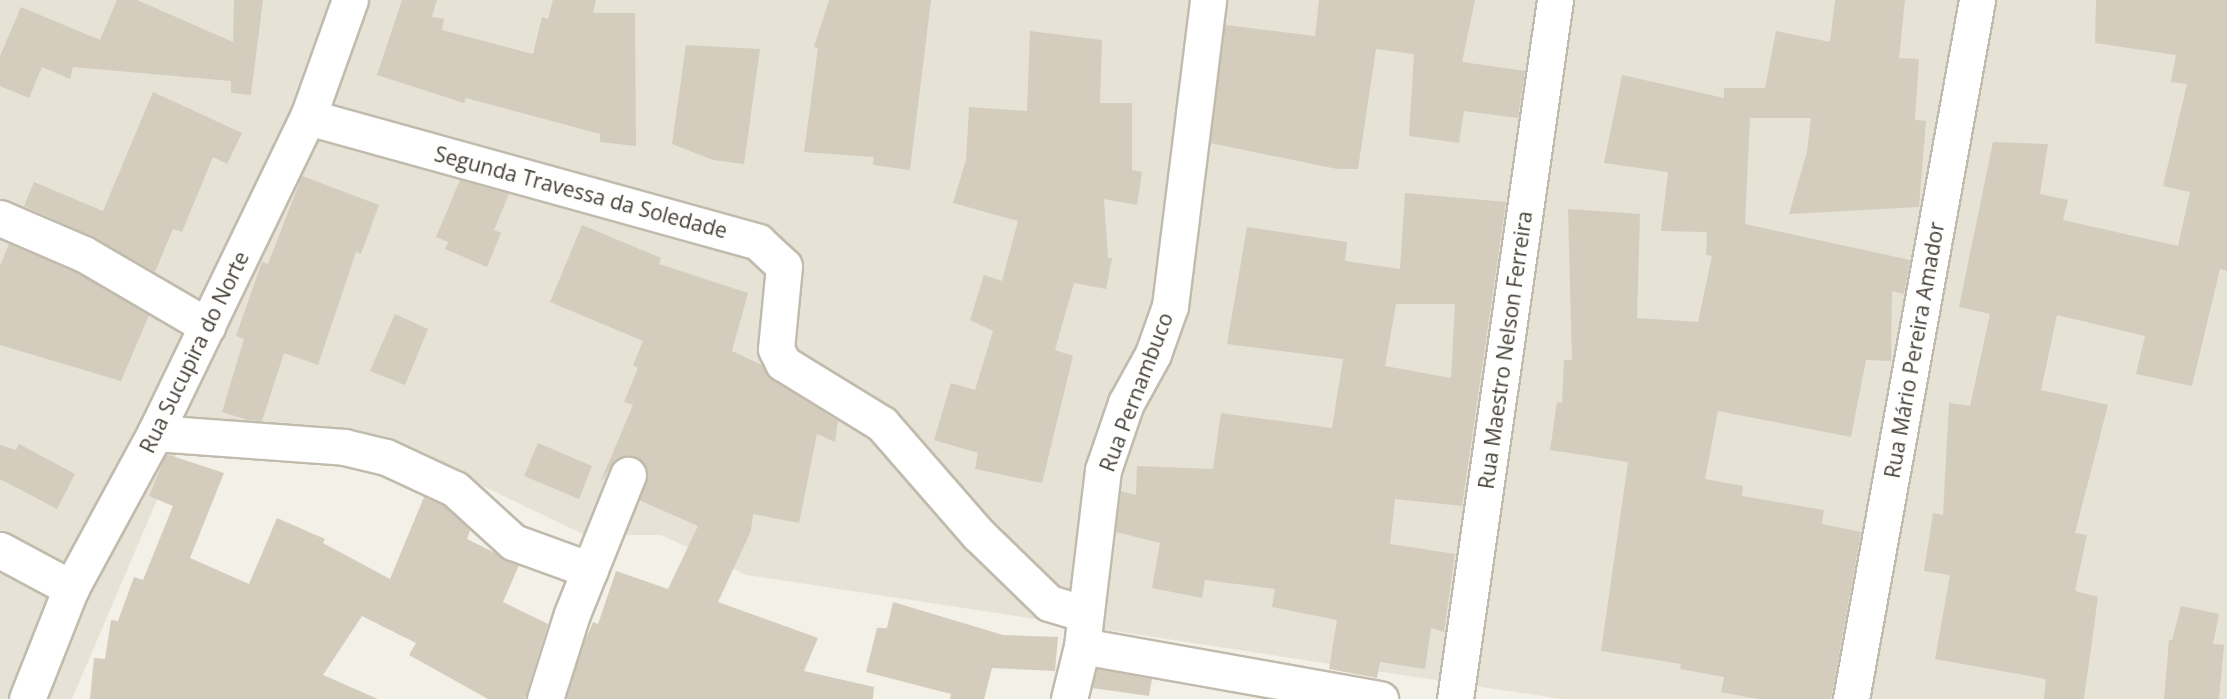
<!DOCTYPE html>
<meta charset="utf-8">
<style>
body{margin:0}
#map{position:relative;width:2227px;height:699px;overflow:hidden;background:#f3f0e7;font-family:"Open Sans",sans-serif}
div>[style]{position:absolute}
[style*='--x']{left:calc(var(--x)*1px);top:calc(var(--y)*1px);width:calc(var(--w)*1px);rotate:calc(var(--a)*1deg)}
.residential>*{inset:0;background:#e7e2d6}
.building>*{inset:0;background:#d4ccbd}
.roads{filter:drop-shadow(2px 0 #c1bbad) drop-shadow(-2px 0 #c1bbad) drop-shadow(0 2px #c1bbad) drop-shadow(0 -2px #c1bbad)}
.minor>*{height:35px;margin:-17.5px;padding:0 17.5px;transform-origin:17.5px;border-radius:17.5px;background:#fff}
span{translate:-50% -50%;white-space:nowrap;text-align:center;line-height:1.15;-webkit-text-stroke:5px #fff;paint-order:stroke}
.street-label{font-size:21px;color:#464036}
</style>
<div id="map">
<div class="residential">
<i style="clip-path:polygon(0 0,2227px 0,2227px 699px,1561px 699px,747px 575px,661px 535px,585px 535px,399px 446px,177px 453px,72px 699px,0 699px)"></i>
</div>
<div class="building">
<i style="clip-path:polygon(117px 0,137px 0,233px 42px,234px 0,263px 0,251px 95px,231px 93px,231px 81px,73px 67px,70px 79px,42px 67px,29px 98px,0 86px,0 56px,21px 7px,100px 40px)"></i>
<i style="clip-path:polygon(402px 0,437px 0,432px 17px,444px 19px,442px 30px,533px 54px,542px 17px,548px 19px,553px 0,596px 0,593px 13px,635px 13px,636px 146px,600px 142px,600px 134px,466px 98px,464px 103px,377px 75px)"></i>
<i style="clip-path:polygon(829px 0,931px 0,910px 170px,873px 165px,874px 157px,804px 152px,818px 48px,814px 47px)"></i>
<i style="clip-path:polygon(1319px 0,1475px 0,1462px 62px,1525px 71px,1518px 118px,1464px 111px,1459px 143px,1409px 136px,1414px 54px,1376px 49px,1358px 169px,1337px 169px,1210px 143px,1225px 25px,1315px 36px)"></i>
<i style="clip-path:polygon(1835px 0,1905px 0,1899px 58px,1919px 59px,1915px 120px,1926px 121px,1919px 207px,1789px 214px,1807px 152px,1811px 118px,1750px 118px,1745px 224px,1910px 260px,1904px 294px,1892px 291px,1891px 361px,1866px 360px,1851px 437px,1718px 411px,1705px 479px,1743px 486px,1742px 496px,1824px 510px,1822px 524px,1861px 532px,1831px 699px,1757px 699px,1721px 692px,1724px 677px,1680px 669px,1681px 664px,1601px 651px,1628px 462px,1550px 450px,1557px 402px,1562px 403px,1564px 360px,1572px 360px,1568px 209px,1640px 214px,1637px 318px,1698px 322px,1712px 256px,1706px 255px,1707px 232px,1661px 231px,1668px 172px,1604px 163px,1622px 75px,1724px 98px,1724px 88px,1765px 88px,1776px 31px,1830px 42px)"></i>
<i style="clip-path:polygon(2096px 0,2227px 0,2227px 271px,2220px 269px,2192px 386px,2136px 374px,2145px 336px,2057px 315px,2041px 390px,2108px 405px,2075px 533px,2087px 535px,2075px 591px,2098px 597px,2084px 699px,2044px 699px,2046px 679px,1935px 659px,1950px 575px,1924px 571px,1933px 513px,1943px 515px,1949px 403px,1970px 406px,1990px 314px,1959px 307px,1993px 142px,2048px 144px,2040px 194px,2068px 200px,2063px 220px,2178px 246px,2190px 192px,2163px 186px,2187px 84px,2171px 82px,2176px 55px,2095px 43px)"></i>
<i style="clip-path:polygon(1030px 31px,1102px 40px,1100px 103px,1132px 103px,1132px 170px,1142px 172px,1137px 205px,1104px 199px,1108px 258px,1112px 258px,1106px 289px,1074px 283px,1055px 350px,1073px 356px,1042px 483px,975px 469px,978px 453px,934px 440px,951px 383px,975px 390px,993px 331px,970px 320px,984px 275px,1002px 281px,1018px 221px,953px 203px,966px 160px,969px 107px,1027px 111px)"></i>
<i style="clip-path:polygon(686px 45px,760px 49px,744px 164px,713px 160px,672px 144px)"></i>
<i style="clip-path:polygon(153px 92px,242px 133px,227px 164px,213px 157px,182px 232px,173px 229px,155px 272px,94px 237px,24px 206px,34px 182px,103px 211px)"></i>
<i style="clip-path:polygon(302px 176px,379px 205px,361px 254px,356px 252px,318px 365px,284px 353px,262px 421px,248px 420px,222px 412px,244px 339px,236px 336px,262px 262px,268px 264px)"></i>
<i style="clip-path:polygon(460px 180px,509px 194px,494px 230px,501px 233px,487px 267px,445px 249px,448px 242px,436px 237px)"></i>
<i style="clip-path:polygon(evenodd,1405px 193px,1506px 202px,1462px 506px,1395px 499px,1390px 544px,1455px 554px,1444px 632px,1431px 628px,1425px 669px,1380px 662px,1377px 678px,1329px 669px,1337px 620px,1272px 607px,1275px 589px,1205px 580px,1202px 598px,1152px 588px,1160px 543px,1116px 532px,1121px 491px,1136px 495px,1137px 466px,1213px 469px,1221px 413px,1332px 428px,1343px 359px,1227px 344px,1247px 227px,1347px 242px,1345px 261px,1400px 269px,1405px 193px,1396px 304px,1455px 304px,1451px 378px,1385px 366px,1396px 304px)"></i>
<i style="clip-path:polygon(582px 225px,661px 258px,659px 264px,748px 293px,732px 351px,762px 365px,772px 380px,838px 421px,835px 442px,817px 434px,799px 523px,753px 514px,751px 531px,718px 602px,818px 638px,804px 671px,874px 687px,873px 699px,566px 699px,584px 643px,593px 622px,598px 624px,616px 571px,668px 589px,698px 526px,639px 500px,648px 473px,636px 457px,616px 459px,600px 483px,633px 405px,624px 402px,638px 368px,633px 365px,643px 341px,550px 302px)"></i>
<i style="clip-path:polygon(9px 244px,75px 272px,149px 315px,121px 381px,0 345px,0 266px)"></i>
<i style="clip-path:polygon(395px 314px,428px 329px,405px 385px,370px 371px)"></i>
<i style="clip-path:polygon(538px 443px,592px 466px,579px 499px,524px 476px)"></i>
<i style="clip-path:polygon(19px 444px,75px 474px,57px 509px,0 479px,0 445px,16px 450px)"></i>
<i style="clip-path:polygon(166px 454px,224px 473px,190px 558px,249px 584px,277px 518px,325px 539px,323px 543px,390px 579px,424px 497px,444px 506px,470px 530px,467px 539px,519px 565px,503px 602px,548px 624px,525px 699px,488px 699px,409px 655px,416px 643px,362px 616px,323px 675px,378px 699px,90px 699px,94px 658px,105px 659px,111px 620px,118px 621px,134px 577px,143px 580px,173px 506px,149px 496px)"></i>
<i style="clip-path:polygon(893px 602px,1003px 635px,1058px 637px,1055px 671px,992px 668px,984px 699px,950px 699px,951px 694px,866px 672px,877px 628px,887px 628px)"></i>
<i style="clip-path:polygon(2181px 606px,2219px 614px,2213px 644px,2224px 645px,2219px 699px,2164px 699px,2169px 640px,2172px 640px)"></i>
<i style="clip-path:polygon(1097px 669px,1152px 679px,1149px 696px,1092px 688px)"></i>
</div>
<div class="roads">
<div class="minor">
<i style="--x:308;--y:117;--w:467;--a:15.5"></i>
<i style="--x:758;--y:242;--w:35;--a:43"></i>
<i style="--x:784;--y:266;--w:83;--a:95.5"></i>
<i style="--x:776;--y:349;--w:16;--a:63"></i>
<i style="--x:783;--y:363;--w:116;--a:31.6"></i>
<i style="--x:882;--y:424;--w:146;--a:48.9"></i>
<i style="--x:978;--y:534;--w:99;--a:44.2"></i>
<i style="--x:1049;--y:603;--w:38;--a:17"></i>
<i style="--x:0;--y:218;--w:91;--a:23.2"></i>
<i style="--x:84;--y:254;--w:143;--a:30.3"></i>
<i style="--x:155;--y:433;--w:190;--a:4.2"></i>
<i style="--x:344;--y:447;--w:43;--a:13.4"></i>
<i style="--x:386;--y:457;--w:76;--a:24.9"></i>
<i style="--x:455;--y:489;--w:79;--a:42.4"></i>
<i style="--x:513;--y:542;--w:82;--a:20"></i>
<i style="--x:0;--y:550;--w:81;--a:28.2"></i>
<i style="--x:1082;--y:646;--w:303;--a:10.1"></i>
<i style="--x:27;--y:699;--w:119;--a:-68.4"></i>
<i style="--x:71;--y:588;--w:176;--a:-61.5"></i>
<i style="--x:155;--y:433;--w:351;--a:-64.2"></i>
<i style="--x:308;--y:117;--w:124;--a:-70.3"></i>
<i style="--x:545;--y:699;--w:89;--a:-72.4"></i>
<i style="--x:572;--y:614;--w:150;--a:-68.1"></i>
<i style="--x:1069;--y:699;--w:55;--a:-76.2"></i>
<i style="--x:1082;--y:646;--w:177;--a:-83.2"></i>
<i style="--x:1103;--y:470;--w:71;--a:-71.1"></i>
<i style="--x:1126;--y:403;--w:56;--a:-61.1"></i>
<i style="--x:1153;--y:354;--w:51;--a:-70.5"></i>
<i style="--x:1170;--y:306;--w:308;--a:-82.9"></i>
<i style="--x:1455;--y:699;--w:706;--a:-81.86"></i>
<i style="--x:1851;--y:699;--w:710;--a:-79.78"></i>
</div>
</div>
<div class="street-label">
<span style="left:581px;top:192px;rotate:15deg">Segunda Travessa da Soledade</span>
<span style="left:1505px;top:350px;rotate:-82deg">Rua Maestro Nelson Ferreira</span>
<span style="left:1914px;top:350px;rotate:-80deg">Rua Mário Pereira Amador</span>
<span style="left:194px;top:352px;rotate:-64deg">Rua Sucupira do Norte</span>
<span style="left:1136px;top:392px;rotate:-69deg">Rua Pernambuco</span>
</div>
</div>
